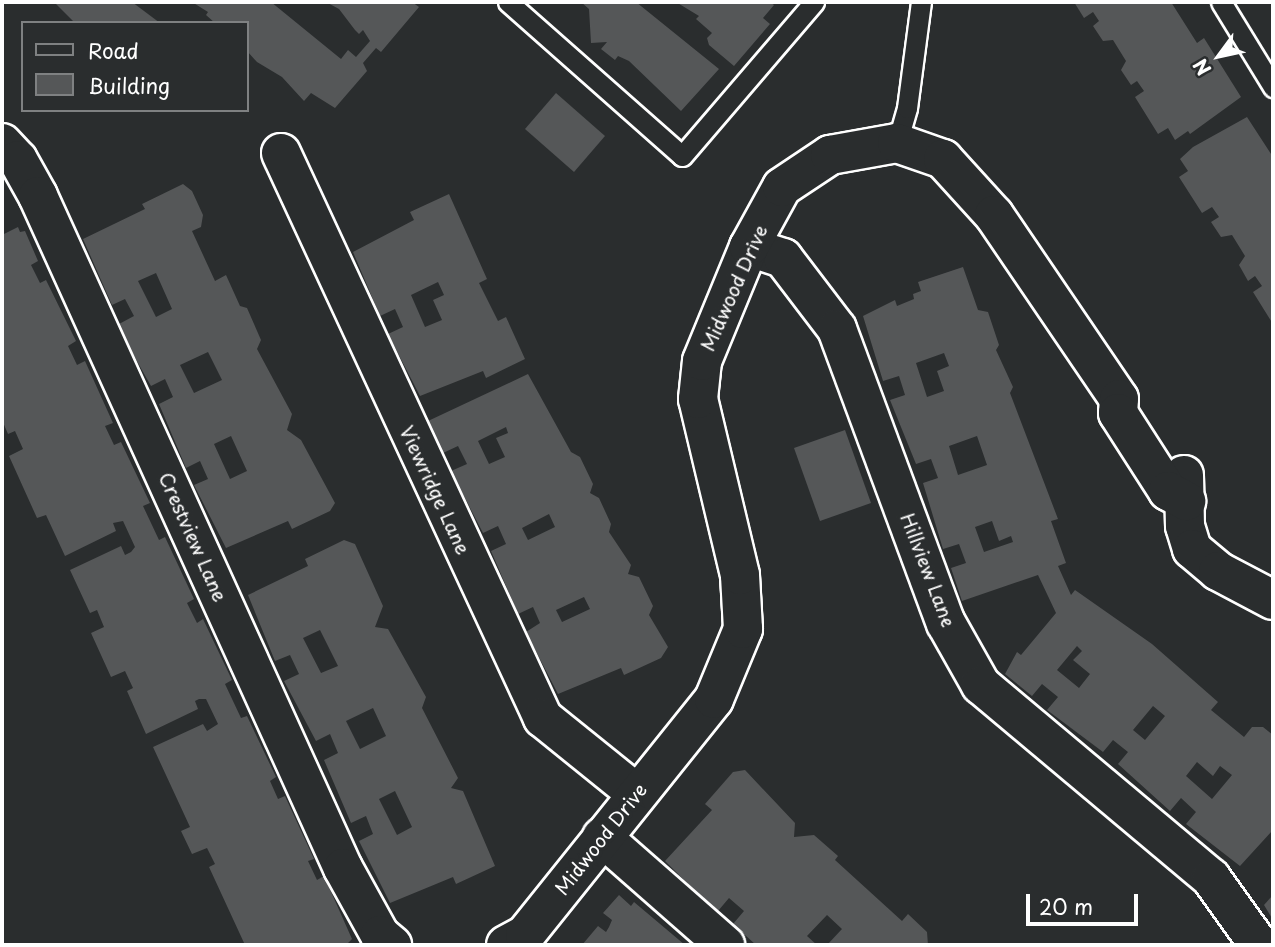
<!DOCTYPE html>
<style>
body{margin:0}
#map{position:relative;width:1275px;height:947px;overflow:hidden;background:#2a2d2e;font-family:"Playpen Sans",sans-serif}
div>[style]{position:absolute}
[style*='--x']{left:calc(var(--x)*1px);top:calc(var(--y)*1px);width:calc(var(--w)*1px);rotate:calc(var(--a)*1deg)}
.building>*{inset:0;background:#555758}
.roads{filter:drop-shadow(2px 0 #fff) drop-shadow(-2px 0 #fff) drop-shadow(0 2px #fff) drop-shadow(0 -2px #fff)}
.lane>*{height:19px;margin:-9.5px;padding:0 9.5px;transform-origin:9.5px;border-radius:9.5px;background:#2a2d2e}
.street>*{height:38px;margin:-19px;padding:0 19px;transform-origin:19px;border-radius:19px;background:#2a2d2e}
span{translate:-50% -50%;white-space:nowrap;text-align:center;line-height:1.15;-webkit-text-stroke:7px #2a2d2e;paint-order:stroke}
.street-label{font-size:19px;color:#fff}
.frame{position:absolute;inset:0;border:4px solid #fff;pointer-events:none}
.legend{position:absolute;left:21px;top:21px;width:228px;height:91px;box-sizing:border-box;background:#2a2d2e;border:2px solid #7f8182;margin:0;padding:9px 12px;list-style:none;font-size:21px;color:#fff}
.legend li{display:flex;align-items:center;gap:14px;height:35px}
.legend b{width:35px;border:2px solid #7f8182}
.north{position:absolute;left:1184px;top:21px;width:70px;height:70px;-webkit-text-stroke:5px #2a2d2e;paint-order:stroke;rotate:237deg;font-size:19px;font-weight:700;line-height:28px;text-align:center;color:#fff}
.north::after{content:'';display:block;margin:auto;width:24px;height:32px;background:#fff;clip-path:polygon(50% 0,100% 100%,50% 72%,0 100%)}
.scale{position:absolute;left:1026px;top:894px;width:112px;height:32px;box-sizing:border-box;border:4px solid #fff;border-top:0;padding-left:9px;font-size:21px;line-height:24px;white-space:nowrap;color:#fff;-webkit-text-stroke:5px #2a2d2e;paint-order:stroke}
</style>
<div id="map">
<div class="building">
<i style="clip-path:polygon(54px 2px,132px 2px,160px 23px,75px 23px)"></i>
<i style="clip-path:polygon(192px 2px,271px 2px,341px 59px,348px 50px,356px 57px,370px 41px,363px 30px,359px 34px,355px 30px,339px 9px,326px 2px,412px 2px,419px 7px,381px 52px,376px 48px,363px 63px,367px 71px,335px 108px,311px 93px,304px 101px,282px 77px,257px 62px,247px 51px,247px 23px,215px 23px,206px 15px,208px 12px)"></i>
<i style="clip-path:polygon(581px 2px,636px 2px,719px 69px,681px 111px,629px 61px,618px 56px,615px 60px,601px 49px,607px 42px,591px 43px,589px 9px)"></i>
<i style="clip-path:polygon(676px 2px,770px 2px,774px 5px,763px 18px,770px 24px,734px 66px,709px 45px,707px 38px,712px 33px,696px 19px,699px 16px)"></i>
<i style="clip-path:polygon(1074px 2px,1171px 2px,1197px 43px,1204px 38px,1241px 97px,1190px 134px,1188px 131px,1175px 140px,1168px 128px,1158px 134px,1135px 97px,1144px 91px,1137px 81px,1131px 85px,1121px 70px,1126px 61px,1113px 40px,1103px 41px,1093px 26px,1099px 21px,1093px 12px,1084px 18px)"></i>
<i style="clip-path:polygon(556px 93px,605px 136px,574px 172px,525px 129px)"></i>
<i style="clip-path:polygon(1247px 117px,1273px 157px,1273px 324px,1253px 292px,1262px 286px,1255px 276px,1248px 281px,1239px 265px,1245px 256px,1232px 235px,1221px 237px,1211px 222px,1219px 217px,1212px 207px,1202px 213px,1179px 177px,1188px 171px,1180px 159px,1193px 147px)"></i>
<i style="clip-path:polygon(evenodd,183px 184px,192px 191px,203px 215px,201px 227px,192px 231px,215px 281px,226px 275px,240px 306px,247px 308px,261px 340px,257px 349px,292px 414px,287px 430px,301px 440px,335px 503px,330px 511px,292px 529px,288px 521px,226px 548px,194px 485px,208px 479px,200px 461px,186px 468px,159px 404px,173px 397px,165px 379px,151px 386px,134px 356px,119px 324px,134px 316px,125px 299px,112px 305px,83px 239px,145px 209px,142px 204px,183px 184px,156px 273px,172px 309px,156px 317px,138px 281px,156px 273px,183px 184px,208px 352px,222px 380px,194px 393px,180px 365px,208px 352px,183px 184px,231px 436px,247px 471px,230px 479px,214px 444px,231px 436px)"></i>
<i style="clip-path:polygon(evenodd,449px 194px,487px 279px,479px 283px,498px 321px,506px 317px,525px 359px,486px 378px,483px 371px,420px 396px,388px 334px,403px 327px,395px 309px,380px 316px,353px 252px,414px 220px,410px 212px,449px 194px,438px 282px,444px 295px,433px 300px,442px 320px,425px 327px,411px 295px,438px 282px)"></i>
<i style="clip-path:polygon(18px 227px,20px 232px,25px 231px,38px 261px,31px 265px,40px 283px,46px 280px,76px 341px,68px 346px,77px 365px,85px 361px,113px 423px,105px 426px,114px 445px,121px 442px,150px 503px,143px 506px,159px 540px,165px 537px,194px 599px,187px 603px,197px 623px,203px 619px,232px 680px,225px 684px,241px 718px,247px 716px,276px 777px,270px 781px,278px 799px,285px 796px,314px 859px,308px 861px,317px 880px,324px 876px,352px 939px,346px 945px,245px 945px,209px 867px,215px 864px,207px 848px,192px 854px,181px 831px,190px 827px,153px 747px,203px 724px,207px 731px,218px 724px,206px 699px,199px 699px,195px 701px,198px 709px,146px 734px,127px 691px,133px 688px,125px 671px,111px 677px,91px 633px,104px 627px,97px 610px,90px 613px,70px 570px,121px 546px,125px 555px,131px 552px,135px 547px,123px 521px,113px 523px,116px 531px,65px 556px,46px 515px,37px 518px,9px 456px,23px 449px,15px 431px,8px 434px,2px 420px,2px 235px)"></i>
<i style="clip-path:polygon(evenodd,963px 267px,978px 310px,988px 312px,999px 345px,996px 350px,1013px 387px,1010px 393px,1058px 519px,1051px 521px,1066px 563px,1058px 566px,1071px 595px,1075px 590px,1152px 644px,1218px 702px,1211px 710px,1244px 737px,1252px 727px,1263px 727px,1273px 735px,1273px 830px,1240px 866px,1186px 824px,1196px 812px,1181px 798px,1170px 811px,1118px 764px,1128px 752px,1113px 740px,1103px 752px,1047px 710px,1058px 697px,1042px 684px,1032px 696px,1005px 674px,1017px 652px,1021px 655px,1056px 613px,1038px 575px,962px 601px,951px 568px,966px 563px,959px 544px,943px 549px,923px 483px,938px 478px,931px 459px,916px 464px,890px 400px,905px 395px,899px 376px,883px 381px,863px 316px,895px 300px,897px 306px,914px 299px,913px 294px,921px 291px,918px 282px,963px 267px,944px 353px,949px 366px,937px 371px,944px 391px,927px 397px,916px 363px,944px 353px,963px 267px,977px 436px,987px 465px,958px 475px,949px 446px,977px 436px,963px 267px,992px 521px,999px 541px,1011px 536px,1013px 542px,984px 552px,975px 527px,992px 521px,963px 267px,1077px 646px,1082px 651px,1073px 660px,1090px 674px,1079px 688px,1057px 670px,1077px 646px,963px 267px,1153px 706px,1165px 716px,1145px 740px,1133px 730px,1153px 706px,963px 267px,1197px 762px,1213px 776px,1220px 766px,1232px 775px,1212px 799px,1186px 776px,1197px 762px)"></i>
<i style="clip-path:polygon(evenodd,528px 374px,571px 452px,580px 457px,593px 484px,590px 493px,599px 498px,611px 524px,609px 532px,631px 565px,628px 574px,639px 577px,653px 606px,649px 615px,668px 647px,661px 658px,624px 675px,621px 668px,558px 694px,526px 632px,540px 623px,533px 607px,518px 614px,491px 551px,506px 544px,498px 526px,483px 533px,451px 471px,467px 464px,458px 446px,443px 453px,428px 421px,528px 374px,506px 427px,508px 433px,496px 438px,505px 457px,489px 464px,478px 441px,506px 427px,528px 374px,549px 514px,555px 527px,528px 540px,522px 528px,549px 514px,528px 374px,584px 597px,590px 609px,562px 622px,556px 610px,584px 597px)"></i>
<i style="clip-path:polygon(845px 430px,871px 503px,820px 521px,794px 448px)"></i>
<i style="clip-path:polygon(evenodd,344px 540px,355px 544px,383px 606px,375px 627px,388px 629px,426px 697px,422px 708px,458px 778px,451px 788px,463px 791px,495px 866px,456px 884px,453px 877px,390px 903px,359px 841px,373px 834px,366px 816px,351px 823px,324px 760px,338px 753px,330px 734px,316px 741px,284px 681px,299px 674px,290px 655px,275px 661px,248px 595px,308px 566px,305px 559px,344px 540px,320px 630px,338px 666px,321px 673px,303px 638px,320px 630px,344px 540px,373px 708px,386px 736px,360px 749px,346px 721px,373px 708px,344px 540px,395px 791px,412px 827px,397px 835px,379px 799px,395px 791px)"></i>
<i style="clip-path:polygon(745px 770px,795px 823px,794px 837px,814px 835px,838px 856px,835px 860px,902px 921px,908px 914px,927px 932px,928px 945px,827px 945px,842px 929px,827px 915px,807px 936px,817px 945px,756px 945px,733px 924px,744px 911px,729px 898px,718px 911px,691px 887px,665px 861px,712px 810px,705px 804px,733px 772px)"></i>
<i style="clip-path:polygon(619px 895px,631px 906px,634px 902px,685px 945px,582px 945px,598px 926px,606px 932px,609px 927px,612px 920px,603px 913px)"></i>
<i style="clip-path:polygon(1273px 895px,1273px 920px,1264px 905px)"></i>
</div>
<div class="roads">
<div class="lane">
<i style="--x:508;--y:2;--w:232;--a:41.5"></i>
<i style="--x:682;--y:156;--w:203;--a:-49.4"></i>
<i style="--x:1221;--y:2;--w:100;--a:58.5"></i>
<i style="--x:897;--y:143;--w:36;--a:-74"></i>
<i style="--x:907;--y:108;--w:107;--a:-82.5"></i>
</div>
<div class="street">
<i style="--x:2;--y:143;--w:23;--a:47"></i>
<i style="--x:18;--y:160;--w:41;--a:60.9"></i>
<i style="--x:38;--y:196;--w:738;--a:65.59"></i>
<i style="--x:343;--y:868;--w:77;--a:61.1"></i>
<i style="--x:380;--y:935;--w:16;--a:40"></i>
<i style="--x:281;--y:153;--w:623;--a:65.12"></i>
<i style="--x:543;--y:718;--w:119;--a:38.9"></i>
<i style="--x:749;--y:247;--w:36;--a:18"></i>
<i style="--x:783;--y:258;--w:89;--a:52.7"></i>
<i style="--x:837;--y:329;--w:314;--a:69.7"></i>
<i style="--x:946;--y:623;--w:71;--a:60.6"></i>
<i style="--x:981;--y:685;--w:300;--a:40"></i>
<i style="--x:1211;--y:878;--w:82;--a:54.4"></i>
<i style="--x:1184;--y:475;--w:51;--a:88.9"></i>
<i style="--x:1185;--y:526;--w:24;--a:73"></i>
<i style="--x:1192;--y:549;--w:34;--a:40"></i>
<i style="--x:1218;--y:571;--w:62;--a:27.8"></i>
<i style="--x:602;--y:837;--w:164;--a:41.3"></i>
<i style="--x:506;--y:945;--w:21;--a:-28"></i>
<i style="--x:525;--y:935;--w:302;--a:-51.3"></i>
<i style="--x:714;--y:699;--w:76;--a:-67.5"></i>
<i style="--x:743;--y:629;--w:54;--a:-93.2"></i>
<i style="--x:740;--y:575;--w:181;--a:-103.4"></i>
<i style="--x:698;--y:399;--w:38;--a:-84"></i>
<i style="--x:702;--y:361;--w:123;--a:-67.6"></i>
<i style="--x:749;--y:247;--w:68;--a:-61.2"></i>
<i style="--x:782;--y:187;--w:58;--a:-33.7"></i>
<i style="--x:830;--y:155;--w:68;--a:-10.2"></i>
<i style="--x:897;--y:143;--w:49;--a:19.2"></i>
<i style="--x:943;--y:159;--w:76;--a:47.7"></i>
<i style="--x:994;--y:215;--w:222;--a:55.8"></i>
<i style="--x:1119;--y:399;--w:14;--a:94"></i>
<i style="--x:1118;--y:413;--w:93;--a:57.3"></i>
<i style="--x:1168;--y:491;--w:21;--a:29"></i>
</div>
</div>
<div class="street-label">
<span style="left:734px;top:288px;rotate:-66deg">Midwood Drive</span>
<span style="left:435px;top:490px;rotate:65deg">Viewridge Lane</span>
<span style="left:193px;top:537px;rotate:66deg">Crestview Lane</span>
<span style="left:928px;top:570px;rotate:69deg">Hillview Lane</span>
<span style="left:601px;top:839px;rotate:-52deg">Midwood Drive</span>
</div>
<div class="frame"></div>
<ul class="legend">
<li><b style="height:9px;background:#2a2d2e"></b>Road</li>
<li><b style="height:19px;background:#555758"></b>Building</li>
</ul>
<div class="north">N</div>
<div class="scale">20 m</div>
</div>
